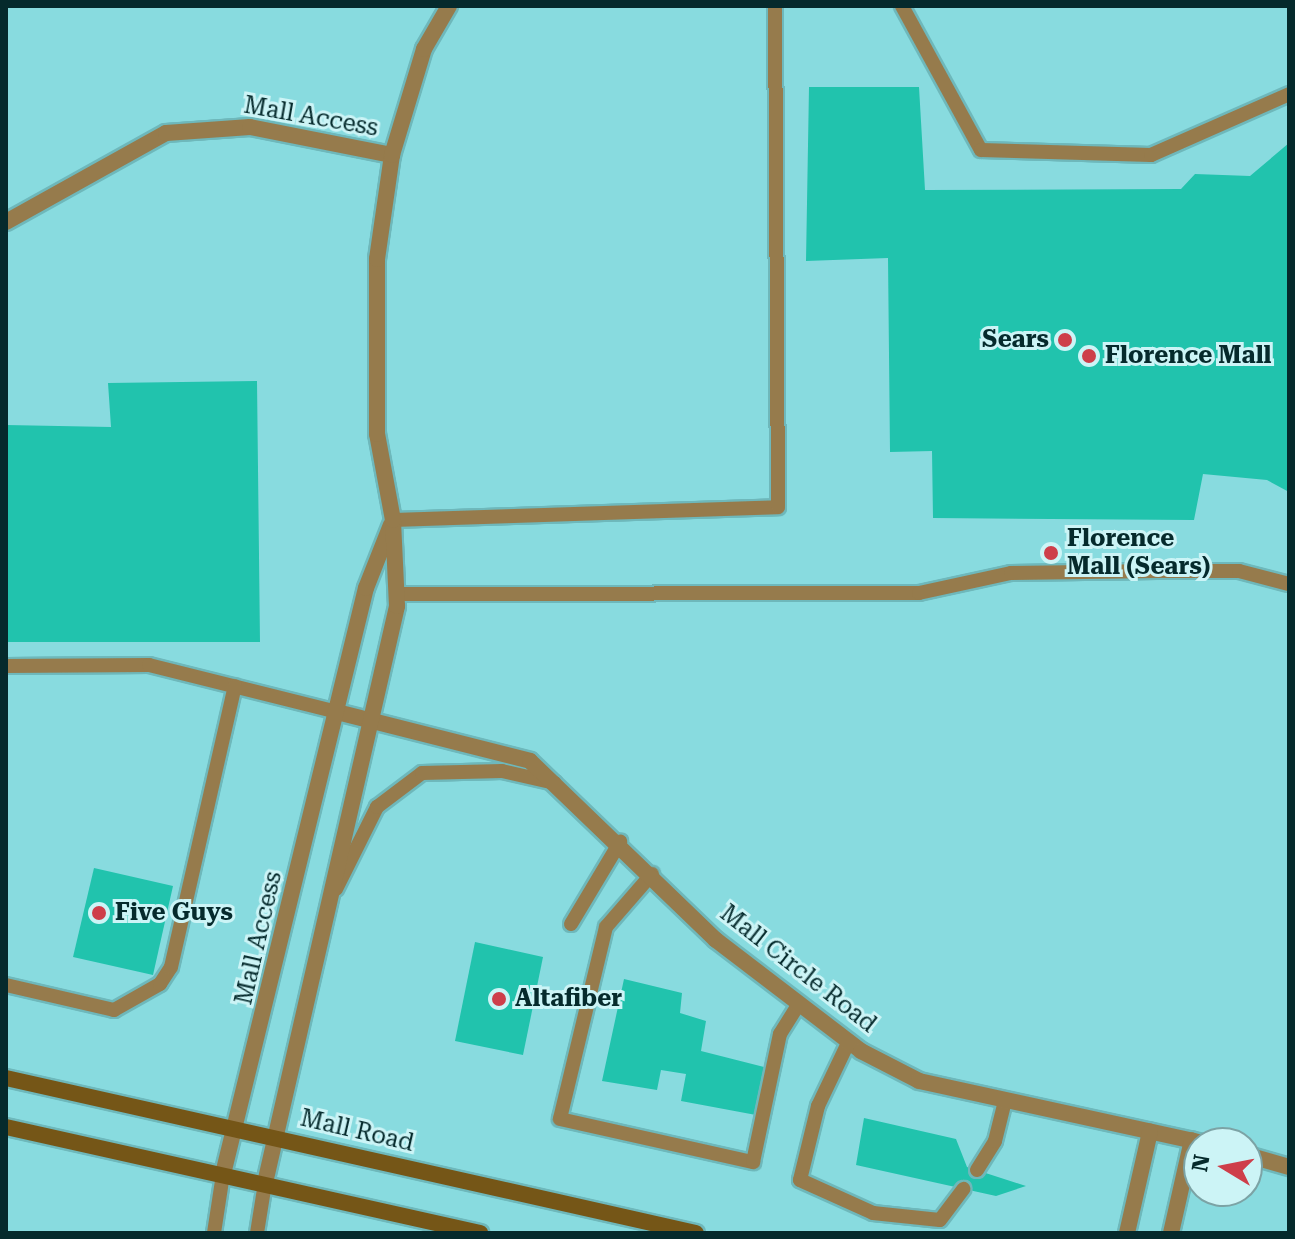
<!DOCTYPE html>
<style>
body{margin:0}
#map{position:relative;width:1295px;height:1239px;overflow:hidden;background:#88dbdf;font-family:"Roboto Serif",serif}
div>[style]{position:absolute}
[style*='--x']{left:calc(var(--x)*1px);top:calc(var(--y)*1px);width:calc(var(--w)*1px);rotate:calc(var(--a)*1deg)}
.building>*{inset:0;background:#21c3ad}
.roads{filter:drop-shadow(2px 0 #6eb8bb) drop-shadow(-2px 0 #6eb8bb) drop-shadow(0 2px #6eb8bb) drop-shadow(0 -2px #6eb8bb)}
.lane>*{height:14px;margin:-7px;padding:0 7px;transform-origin:7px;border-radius:7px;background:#967b4c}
.street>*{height:16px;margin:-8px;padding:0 8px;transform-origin:8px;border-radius:8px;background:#967b4c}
.secondary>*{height:16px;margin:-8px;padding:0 8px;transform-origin:8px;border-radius:8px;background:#755617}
.dots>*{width:22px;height:22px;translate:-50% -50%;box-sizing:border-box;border:4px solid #ccf4f6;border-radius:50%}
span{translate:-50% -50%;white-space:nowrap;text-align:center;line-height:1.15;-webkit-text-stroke:6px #ccf4f6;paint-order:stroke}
.street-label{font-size:24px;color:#052a2c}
.poi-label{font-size:24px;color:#052a2c;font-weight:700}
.right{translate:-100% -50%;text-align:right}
.left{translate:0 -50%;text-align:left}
.frame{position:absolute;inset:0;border:8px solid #052a2c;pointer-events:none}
.north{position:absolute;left:1183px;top:1127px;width:80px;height:80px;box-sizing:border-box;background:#ccf4f6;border:2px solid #7ca3a5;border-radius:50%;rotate:280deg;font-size:22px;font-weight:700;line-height:32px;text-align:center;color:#052a2c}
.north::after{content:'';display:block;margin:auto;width:28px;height:36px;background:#ce3e4a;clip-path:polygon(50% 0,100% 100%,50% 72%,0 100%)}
</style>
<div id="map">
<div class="building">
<i style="clip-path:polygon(809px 87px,919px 87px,925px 190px,1181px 189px,1195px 174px,1250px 176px,1289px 143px,1289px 492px,1267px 480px,1203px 474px,1194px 520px,933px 518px,932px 451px,890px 452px,888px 258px,806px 261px)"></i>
<i style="clip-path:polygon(257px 381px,260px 642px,6px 642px,6px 425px,111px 427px,108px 383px)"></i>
<i style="clip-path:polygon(94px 868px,173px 886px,153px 975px,73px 957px)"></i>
<i style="clip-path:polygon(475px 942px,543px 957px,523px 1055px,455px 1041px)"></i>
<i style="clip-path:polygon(624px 979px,682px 993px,680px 1013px,706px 1021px,701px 1051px,768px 1068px,756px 1115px,681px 1101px,686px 1074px,661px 1070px,657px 1090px,602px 1081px)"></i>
<i style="clip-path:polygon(864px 1118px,956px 1139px,967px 1167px,1026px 1186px,996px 1196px,856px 1165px)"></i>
</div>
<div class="roads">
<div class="lane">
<i style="--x:902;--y:6;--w:164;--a:61.3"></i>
<i style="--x:981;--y:150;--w:170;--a:1.7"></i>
<i style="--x:1151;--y:155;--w:151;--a:-23.8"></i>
<i style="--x:393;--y:520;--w:385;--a:-1.9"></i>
<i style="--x:778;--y:507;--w:501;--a:-90.34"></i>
<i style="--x:397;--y:594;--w:522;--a:-0.11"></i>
<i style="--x:919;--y:593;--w:94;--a:-12.3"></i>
<i style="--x:1011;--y:573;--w:146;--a:-0.8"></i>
<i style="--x:1157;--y:571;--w:82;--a:0"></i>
<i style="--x:1239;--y:571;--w:52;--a:14.6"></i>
<i style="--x:6;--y:666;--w:143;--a:-0.4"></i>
<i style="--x:149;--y:665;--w:194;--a:14"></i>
<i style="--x:652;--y:874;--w:70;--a:131"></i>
<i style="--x:606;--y:927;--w:197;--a:103.5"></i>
<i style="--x:560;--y:1119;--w:198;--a:12.6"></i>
<i style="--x:753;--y:1162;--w:131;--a:-78.1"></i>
<i style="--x:780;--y:1034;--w:36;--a:-58"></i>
<i style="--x:336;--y:889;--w:92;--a:-63.4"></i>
<i style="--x:377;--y:807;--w:56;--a:-37.1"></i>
<i style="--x:422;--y:773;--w:80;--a:-1.4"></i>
<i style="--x:502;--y:771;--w:54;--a:12.8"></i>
<i style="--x:571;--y:924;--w:96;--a:-59.1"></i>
<i style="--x:6;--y:985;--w:111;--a:13"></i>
<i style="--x:114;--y:1010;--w:53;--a:-29.5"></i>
<i style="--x:160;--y:984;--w:20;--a:-57"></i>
<i style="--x:171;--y:967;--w:288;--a:-77.2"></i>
<i style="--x:849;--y:1041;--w:72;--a:115.5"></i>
<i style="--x:818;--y:1106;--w:76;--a:103.7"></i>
<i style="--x:800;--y:1180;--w:80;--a:24.3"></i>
<i style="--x:873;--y:1213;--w:67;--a:6"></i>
<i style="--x:940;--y:1220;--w:39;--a:-53"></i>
<i style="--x:977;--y:1170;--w:34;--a:-58"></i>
<i style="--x:995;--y:1141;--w:38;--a:-76"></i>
<i style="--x:214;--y:1233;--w:60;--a:-81.3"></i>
<i style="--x:257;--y:1233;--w:51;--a:-80.9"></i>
</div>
<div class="street">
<i style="--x:6;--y:222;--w:183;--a:-29.1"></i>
<i style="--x:166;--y:133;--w:84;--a:-4.1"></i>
<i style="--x:250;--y:127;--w:145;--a:11.2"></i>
<i style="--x:337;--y:712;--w:199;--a:14.2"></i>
<i style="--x:530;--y:761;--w:258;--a:43.9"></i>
<i style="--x:716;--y:940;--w:183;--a:37.4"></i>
<i style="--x:861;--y:1051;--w:65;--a:27.3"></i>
<i style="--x:919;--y:1081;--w:291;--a:12.3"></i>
<i style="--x:1247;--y:1155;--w:44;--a:15.9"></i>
<i style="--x:223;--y:1174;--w:603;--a:-76.29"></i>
<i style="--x:366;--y:588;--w:68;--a:-68.4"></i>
<i style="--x:265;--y:1183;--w:592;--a:-77.11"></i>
<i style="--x:397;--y:606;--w:86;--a:-92.7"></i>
<i style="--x:393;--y:520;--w:87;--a:-100.5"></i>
<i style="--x:377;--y:434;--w:175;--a:-90"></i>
<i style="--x:377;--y:259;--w:105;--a:-81.8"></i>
<i style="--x:392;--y:155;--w:111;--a:-73.2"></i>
<i style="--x:424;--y:49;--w:50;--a:-59.8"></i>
<i style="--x:1127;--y:1233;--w:104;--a:-77.2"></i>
<i style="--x:1171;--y:1233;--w:95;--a:-77.3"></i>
</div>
<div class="secondary">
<i style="--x:6;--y:1078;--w:707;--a:12.66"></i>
<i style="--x:6;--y:1127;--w:486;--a:12.6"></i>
</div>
</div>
<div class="dots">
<i style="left:1065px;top:340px;background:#ce3e4a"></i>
<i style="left:1089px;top:356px;background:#ce3e4a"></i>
<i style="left:1051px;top:553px;background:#ce3e4a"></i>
<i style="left:99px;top:913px;background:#ce3e4a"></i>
<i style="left:499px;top:999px;background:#ce3e4a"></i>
</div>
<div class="street-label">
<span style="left:311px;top:117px;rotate:10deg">Mall Access</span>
<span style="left:259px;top:938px;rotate:-77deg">Mall Access</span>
<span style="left:798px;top:969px;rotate:38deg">Mall Circle Road</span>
<span style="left:357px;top:1131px;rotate:13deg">Mall Road</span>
</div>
<div class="poi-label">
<span class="right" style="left:1049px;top:340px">Sears</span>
<span class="left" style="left:1105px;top:356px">Florence Mall</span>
<span class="left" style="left:1067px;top:553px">Florence<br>Mall (Sears)</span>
<span class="left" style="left:115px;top:913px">Five Guys</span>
<span class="left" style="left:515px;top:999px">Altafiber</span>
</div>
<div class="frame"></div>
<div class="north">N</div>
</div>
